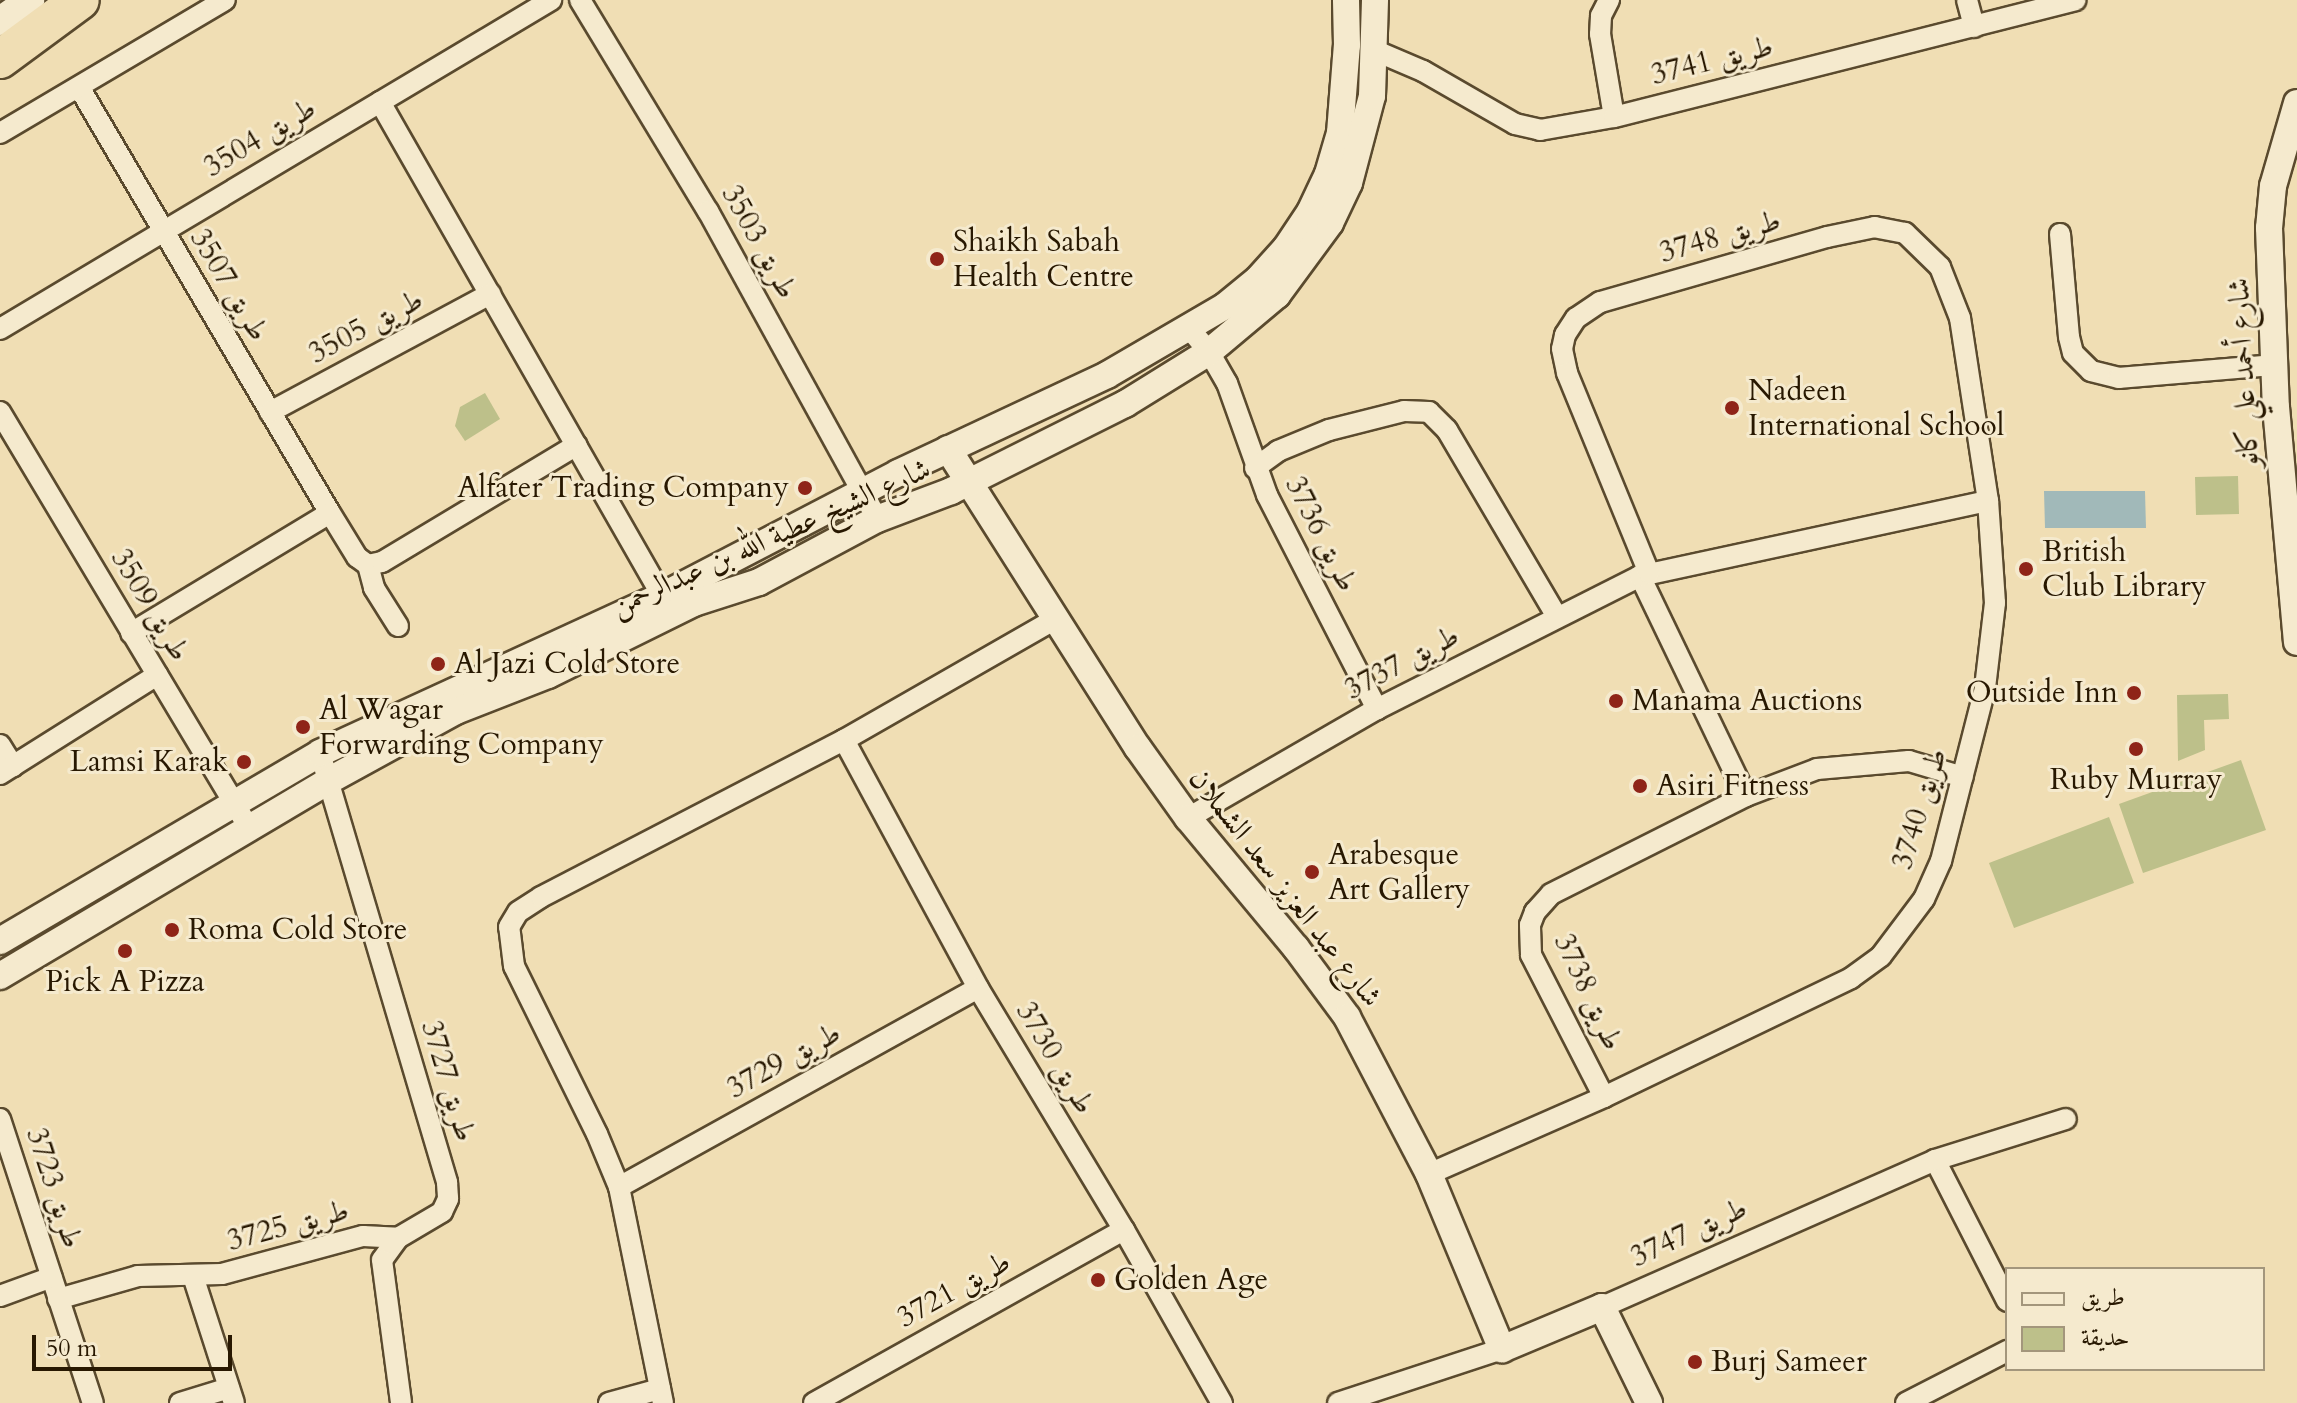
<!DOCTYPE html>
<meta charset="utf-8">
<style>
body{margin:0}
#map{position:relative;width:2297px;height:1403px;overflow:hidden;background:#f0deb4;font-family:Cardo,Amiri,serif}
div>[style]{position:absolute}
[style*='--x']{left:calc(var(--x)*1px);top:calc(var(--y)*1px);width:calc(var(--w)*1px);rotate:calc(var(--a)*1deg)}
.green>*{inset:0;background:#bdc08a}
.water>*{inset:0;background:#a1b9b9}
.roads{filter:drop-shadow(2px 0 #5a4a2e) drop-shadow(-2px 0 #5a4a2e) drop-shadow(0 2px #5a4a2e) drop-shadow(0 -2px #5a4a2e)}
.minor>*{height:20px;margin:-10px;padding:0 10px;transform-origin:10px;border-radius:10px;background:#f5eace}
.tertiary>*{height:26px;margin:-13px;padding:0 13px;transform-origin:13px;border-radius:13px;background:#f5eace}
.secondary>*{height:28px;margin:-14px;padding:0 14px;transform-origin:14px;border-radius:14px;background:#f5eace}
.motorway>*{height:38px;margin:-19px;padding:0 19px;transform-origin:19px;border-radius:19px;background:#f0deb4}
.dots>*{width:22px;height:22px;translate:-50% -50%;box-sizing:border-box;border:4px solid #f5eace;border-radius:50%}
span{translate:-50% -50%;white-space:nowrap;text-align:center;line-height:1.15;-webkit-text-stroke:6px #f5eace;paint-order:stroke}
.street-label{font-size:30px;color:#281801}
.poi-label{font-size:30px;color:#281801}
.left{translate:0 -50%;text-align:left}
.right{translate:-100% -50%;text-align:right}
.legend{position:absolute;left:2005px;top:1267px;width:260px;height:104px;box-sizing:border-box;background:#f5eace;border:2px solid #a3967c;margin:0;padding:10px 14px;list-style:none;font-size:24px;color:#281801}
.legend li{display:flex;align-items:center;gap:16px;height:40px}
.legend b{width:40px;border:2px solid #a3967c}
.scale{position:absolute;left:32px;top:1335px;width:200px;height:36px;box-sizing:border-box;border:4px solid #281801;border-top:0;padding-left:10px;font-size:24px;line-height:28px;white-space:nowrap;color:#281801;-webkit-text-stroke:6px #f5eace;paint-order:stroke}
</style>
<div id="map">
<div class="green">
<i style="clip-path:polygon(485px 393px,500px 419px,465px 441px,455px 426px,460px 407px)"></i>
<i style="clip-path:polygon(2238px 476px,2239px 514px,2196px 515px,2195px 477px)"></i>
<i style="clip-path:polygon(2228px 694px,2229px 719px,2204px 720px,2205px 750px,2178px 761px,2177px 695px)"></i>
<i style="clip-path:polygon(2241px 760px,2266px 830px,2143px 873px,2119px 804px)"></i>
<i style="clip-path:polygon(2109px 817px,2134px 883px,2014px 928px,1989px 863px)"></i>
</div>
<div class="water">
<i style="clip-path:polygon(2044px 491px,2145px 491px,2146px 528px,2045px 528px)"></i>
</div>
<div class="roads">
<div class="minor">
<i style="--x:580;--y:0;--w:247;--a:58.8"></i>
<i style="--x:708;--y:211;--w:351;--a:61.2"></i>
<i style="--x:1609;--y:0;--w:18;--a:117"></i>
<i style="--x:1601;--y:16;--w:18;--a:93"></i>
<i style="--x:1600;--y:34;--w:84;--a:80.4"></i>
<i style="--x:1967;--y:0;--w:28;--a:75"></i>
<i style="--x:1376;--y:51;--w:51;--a:23.1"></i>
<i style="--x:1423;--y:71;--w:106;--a:29.9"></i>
<i style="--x:1515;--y:124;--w:26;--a:13"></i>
<i style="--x:1540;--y:130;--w:75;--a:-10"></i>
<i style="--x:1614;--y:117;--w:476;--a:-14.2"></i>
<i style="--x:79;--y:87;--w:494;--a:59.5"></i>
<i style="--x:330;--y:513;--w:52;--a:58.5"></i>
<i style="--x:357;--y:557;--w:14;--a:36"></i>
<i style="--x:368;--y:565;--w:24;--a:75"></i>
<i style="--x:374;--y:588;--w:45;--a:57.7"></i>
<i style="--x:380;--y:102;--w:580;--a:60.26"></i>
<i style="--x:0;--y:133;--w:261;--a:-30.6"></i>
<i style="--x:2060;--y:234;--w:103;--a:85"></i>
<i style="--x:2069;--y:337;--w:16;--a:76"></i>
<i style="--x:2073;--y:353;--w:25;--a:45"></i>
<i style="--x:2091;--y:371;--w:29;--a:14"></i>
<i style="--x:2119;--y:378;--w:156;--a:-4.8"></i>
<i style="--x:1189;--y:328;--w:31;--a:50"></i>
<i style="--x:1209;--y:352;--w:36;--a:60"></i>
<i style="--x:1227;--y:383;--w:119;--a:70.3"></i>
<i style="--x:1267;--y:495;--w:241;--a:62.8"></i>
<i style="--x:0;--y:329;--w:642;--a:-30.84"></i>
<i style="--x:0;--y:412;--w:483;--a:59.1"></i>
<i style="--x:270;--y:412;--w:250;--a:-28.2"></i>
<i style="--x:1255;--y:468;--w:29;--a:-36"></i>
<i style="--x:1278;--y:451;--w:55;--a:-22.4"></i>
<i style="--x:1329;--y:430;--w:77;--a:-14.2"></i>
<i style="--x:1404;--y:411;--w:25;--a:2"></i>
<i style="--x:1429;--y:412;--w:25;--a:45"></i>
<i style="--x:1447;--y:430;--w:217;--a:59.5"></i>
<i style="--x:368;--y:565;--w:14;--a:-12"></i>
<i style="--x:382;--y:562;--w:227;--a:-31"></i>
<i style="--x:1640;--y:576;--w:244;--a:64.3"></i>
<i style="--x:131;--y:633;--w:232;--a:-31.1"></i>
<i style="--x:844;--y:740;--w:282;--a:61.6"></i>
<i style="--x:978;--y:988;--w:283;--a:58.9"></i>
<i style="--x:1124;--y:1230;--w:199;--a:60.5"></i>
<i style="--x:0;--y:745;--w:25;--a:58"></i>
<i style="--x:320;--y:753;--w:448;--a:73.5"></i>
<i style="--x:447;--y:1183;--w:16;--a:86"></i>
<i style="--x:448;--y:1199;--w:14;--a:115"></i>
<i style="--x:442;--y:1212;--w:51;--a:149.4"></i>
<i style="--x:398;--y:1238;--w:27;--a:126"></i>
<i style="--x:382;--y:1260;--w:144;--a:82.4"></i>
<i style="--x:0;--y:774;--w:186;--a:-32.2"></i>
<i style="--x:1188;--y:818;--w:218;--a:-30"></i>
<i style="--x:1377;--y:709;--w:295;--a:-26.8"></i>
<i style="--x:1640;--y:576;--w:356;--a:-12.2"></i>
<i style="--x:1604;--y:1097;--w:160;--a:-117.2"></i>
<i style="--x:1531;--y:955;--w:30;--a:-92"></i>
<i style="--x:1530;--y:925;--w:14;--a:-69"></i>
<i style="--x:1535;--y:912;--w:24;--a:-48"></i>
<i style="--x:1551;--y:894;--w:218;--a:-26.7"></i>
<i style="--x:1746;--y:796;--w:76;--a:-20.8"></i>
<i style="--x:1817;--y:769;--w:92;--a:-5"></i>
<i style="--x:1909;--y:761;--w:56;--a:16.5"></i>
<i style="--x:0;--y:1119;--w:299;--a:71.9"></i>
<i style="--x:1935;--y:1160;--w:158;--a:62.9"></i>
<i style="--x:1429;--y:1174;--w:191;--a:-23.7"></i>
<i style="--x:1604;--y:1097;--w:274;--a:-25.7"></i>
<i style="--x:1851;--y:978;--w:37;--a:-36"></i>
<i style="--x:1881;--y:956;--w:71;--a:-53"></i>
<i style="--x:1924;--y:899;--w:42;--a:-65.9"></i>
<i style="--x:1941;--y:861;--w:179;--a:-75.7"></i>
<i style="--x:1985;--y:688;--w:86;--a:-83.3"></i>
<i style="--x:1995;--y:603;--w:102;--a:-93.9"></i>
<i style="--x:1988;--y:501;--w:185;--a:-98.7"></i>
<i style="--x:1960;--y:318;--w:55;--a:-111.4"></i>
<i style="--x:1940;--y:267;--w:49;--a:-135.8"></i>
<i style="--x:1905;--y:233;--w:31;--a:-169"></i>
<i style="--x:1875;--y:227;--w:49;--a:168.2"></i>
<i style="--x:1827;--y:237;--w:236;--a:164"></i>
<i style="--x:1600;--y:302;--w:29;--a:146"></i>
<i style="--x:1576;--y:318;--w:20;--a:123"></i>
<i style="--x:1565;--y:335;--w:14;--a:102"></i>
<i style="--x:1562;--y:349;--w:25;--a:78"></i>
<i style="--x:1567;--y:373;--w:216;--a:67.7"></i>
<i style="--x:619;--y:1187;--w:410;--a:-29"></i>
<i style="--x:193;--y:1276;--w:133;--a:72.1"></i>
<i style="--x:0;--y:1296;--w:55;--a:-20.1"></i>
<i style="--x:58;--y:1299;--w:83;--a:-16"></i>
<i style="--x:138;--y:1276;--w:84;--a:-1.4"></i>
<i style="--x:222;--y:1274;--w:146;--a:-15.1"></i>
<i style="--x:363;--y:1236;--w:35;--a:3"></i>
<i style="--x:1602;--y:1307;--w:364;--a:-23.8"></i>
<i style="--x:1935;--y:1160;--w:137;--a:-17.4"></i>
<i style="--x:180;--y:1403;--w:51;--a:-17"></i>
<i style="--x:609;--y:1403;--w:53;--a:-15.4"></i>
<i style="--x:663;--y:1403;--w:220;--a:-101.5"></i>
<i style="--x:619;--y:1187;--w:57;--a:-112.5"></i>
<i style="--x:597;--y:1134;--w:187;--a:-116.3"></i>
<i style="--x:514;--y:966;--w:39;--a:-97"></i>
<i style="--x:509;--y:927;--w:17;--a:-59"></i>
<i style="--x:518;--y:912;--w:27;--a:-33"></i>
<i style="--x:541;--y:897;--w:341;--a:-27.4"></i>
<i style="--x:844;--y:740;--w:243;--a:-29.8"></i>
<i style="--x:814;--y:1403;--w:355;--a:-29.2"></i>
<i style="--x:1338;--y:1403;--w:173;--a:-18.2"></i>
<i style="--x:1906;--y:1403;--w:114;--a:-27.2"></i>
</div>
<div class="tertiary">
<i style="--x:2297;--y:103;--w:86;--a:106.1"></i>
<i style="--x:2273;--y:186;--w:42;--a:95.4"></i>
<i style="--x:2269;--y:228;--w:179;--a:87.8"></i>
<i style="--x:2276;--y:407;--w:236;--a:84.9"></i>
<i style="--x:948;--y:449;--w:354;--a:57.6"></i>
<i style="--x:1138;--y:748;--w:86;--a:54.5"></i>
<i style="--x:1188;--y:818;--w:169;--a:50.3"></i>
<i style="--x:1296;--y:948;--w:86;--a:53.5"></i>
<i style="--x:1347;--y:1017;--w:177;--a:62.4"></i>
<i style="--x:1429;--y:1174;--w:190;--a:67.4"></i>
<i style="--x:1502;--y:1349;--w:108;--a:-22.8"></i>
<i style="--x:1602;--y:1307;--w:107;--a:63.9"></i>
<i style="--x:0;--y:941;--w:371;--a:-30.4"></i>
<i style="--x:320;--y:753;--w:376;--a:-24.7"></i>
<i style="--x:662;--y:596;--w:266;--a:-27.5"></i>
<i style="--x:898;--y:473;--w:231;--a:-25.1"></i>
<i style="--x:1107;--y:375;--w:137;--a:-30.3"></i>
<i style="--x:1225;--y:306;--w:43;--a:-39.3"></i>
<i style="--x:1258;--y:279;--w:42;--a:-47.9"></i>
<i style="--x:1286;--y:248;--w:43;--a:-56.3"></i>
<i style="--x:1310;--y:212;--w:42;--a:-64.7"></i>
<i style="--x:1328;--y:174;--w:43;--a:-73.7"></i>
<i style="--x:1340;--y:133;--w:88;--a:-85.5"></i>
<i style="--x:1347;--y:45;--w:45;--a:-91.3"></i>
<i style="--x:0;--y:976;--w:382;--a:-30.7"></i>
<i style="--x:328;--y:781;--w:146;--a:-28.7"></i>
<i style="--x:456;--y:711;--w:99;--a:-21.4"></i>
<i style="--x:548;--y:675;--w:163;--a:-26.3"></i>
<i style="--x:694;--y:603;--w:68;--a:-17.9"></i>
<i style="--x:759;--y:582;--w:134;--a:-28.1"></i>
<i style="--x:877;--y:519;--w:79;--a:-20.7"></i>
<i style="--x:951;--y:491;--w:195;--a:-26.6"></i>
<i style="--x:1125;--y:404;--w:99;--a:-31.8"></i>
<i style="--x:1209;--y:352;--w:89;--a:-40"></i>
<i style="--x:1277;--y:295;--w:89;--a:-53.6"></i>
<i style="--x:1330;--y:223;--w:44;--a:-64.6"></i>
<i style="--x:1349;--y:183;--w:90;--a:-75.2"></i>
<i style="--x:1372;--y:96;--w:96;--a:-88.2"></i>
</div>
<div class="secondary">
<i style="--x:0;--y:21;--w:37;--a:-35"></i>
</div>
<div class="motorway">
<i style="--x:0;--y:59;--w:99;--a:-36.4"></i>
</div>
</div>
<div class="dots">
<i style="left:937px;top:259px;background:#8f2418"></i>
<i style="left:1732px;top:408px;background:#8f2418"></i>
<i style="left:805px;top:488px;background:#8f2418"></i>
<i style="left:2026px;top:569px;background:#8f2418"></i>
<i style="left:438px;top:664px;background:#8f2418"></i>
<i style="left:2134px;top:693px;background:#8f2418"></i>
<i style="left:1616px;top:701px;background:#8f2418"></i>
<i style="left:303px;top:727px;background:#8f2418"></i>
<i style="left:2136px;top:749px;background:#8f2418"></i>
<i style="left:244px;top:762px;background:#8f2418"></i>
<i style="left:1640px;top:786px;background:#8f2418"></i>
<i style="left:1312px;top:872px;background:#8f2418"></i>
<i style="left:172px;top:930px;background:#8f2418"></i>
<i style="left:125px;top:951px;background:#8f2418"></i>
<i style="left:1098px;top:1280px;background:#8f2418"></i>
<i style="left:1695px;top:1362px;background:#8f2418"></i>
</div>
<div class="street-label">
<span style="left:1712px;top:61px;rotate:-14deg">طريق 3741</span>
<span style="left:260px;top:138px;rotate:-31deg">طريق 3504</span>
<span style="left:1720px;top:237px;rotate:-16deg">طريق 3748</span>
<span style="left:759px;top:242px;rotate:61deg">طريق 3503</span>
<span style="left:229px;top:285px;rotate:59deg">طريق 3507</span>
<span style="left:366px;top:327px;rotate:-28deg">طريق 3505</span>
<span style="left:2244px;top:373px;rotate:-93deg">شارع أحمد علي كانو</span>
<span style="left:1321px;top:534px;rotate:63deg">طريق 3736</span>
<span style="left:771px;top:538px;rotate:-24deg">شارع الشيخ عطية الله بن عبدالرحمن</span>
<span style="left:150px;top:605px;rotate:59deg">طريق 3509</span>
<span style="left:1402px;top:663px;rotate:-28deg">طريق 3737</span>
<span style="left:1920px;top:809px;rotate:-73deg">طريق 3740</span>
<span style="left:1285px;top:888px;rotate:52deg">شارع عبد العزيز سعد الشملان</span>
<span style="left:1588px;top:992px;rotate:65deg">طريق 3738</span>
<span style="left:1055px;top:1058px;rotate:59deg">طريق 3730</span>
<span style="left:784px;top:1061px;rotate:-29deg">طريق 3729</span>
<span style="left:448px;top:1081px;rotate:73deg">طريق 3727</span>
<span style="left:54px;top:1188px;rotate:72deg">طريق 3723</span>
<span style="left:288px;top:1226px;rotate:-15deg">طريق 3725</span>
<span style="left:1689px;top:1233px;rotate:-25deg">طريق 3747</span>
<span style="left:954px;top:1290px;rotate:-29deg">طريق 3721</span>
</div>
<div class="poi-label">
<span class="left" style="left:953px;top:259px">Shaikh Sabah<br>Health Centre</span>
<span class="left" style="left:1748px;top:408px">Nadeen<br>International School</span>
<span class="right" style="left:789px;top:488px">Alfater Trading Company</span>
<span class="left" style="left:2042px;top:569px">British<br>Club Library</span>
<span class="left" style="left:454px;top:664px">Al Jazi Cold Store</span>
<span class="right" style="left:2118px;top:693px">Outside Inn</span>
<span class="left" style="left:1632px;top:701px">Manama Auctions</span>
<span class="left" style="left:319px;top:727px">Al Wagar<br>Forwarding Company</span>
<span class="right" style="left:228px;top:762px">Lamsi Karak</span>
<span style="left:2136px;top:780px">Ruby Murray</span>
<span class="left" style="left:1656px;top:786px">Asiri Fitness</span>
<span class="left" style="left:1328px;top:872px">Arabesque<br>Art Gallery</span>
<span class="left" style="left:188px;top:930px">Roma Cold Store</span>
<span style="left:125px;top:982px">Pick A Pizza</span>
<span class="left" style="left:1114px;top:1280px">Golden Age</span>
<span class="left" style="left:1711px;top:1362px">Burj Sameer</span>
</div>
<ul class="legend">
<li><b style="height:10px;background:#f5eace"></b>طريق</li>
<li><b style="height:22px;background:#bdc08a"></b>حديقة</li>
</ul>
<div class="scale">50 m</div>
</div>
